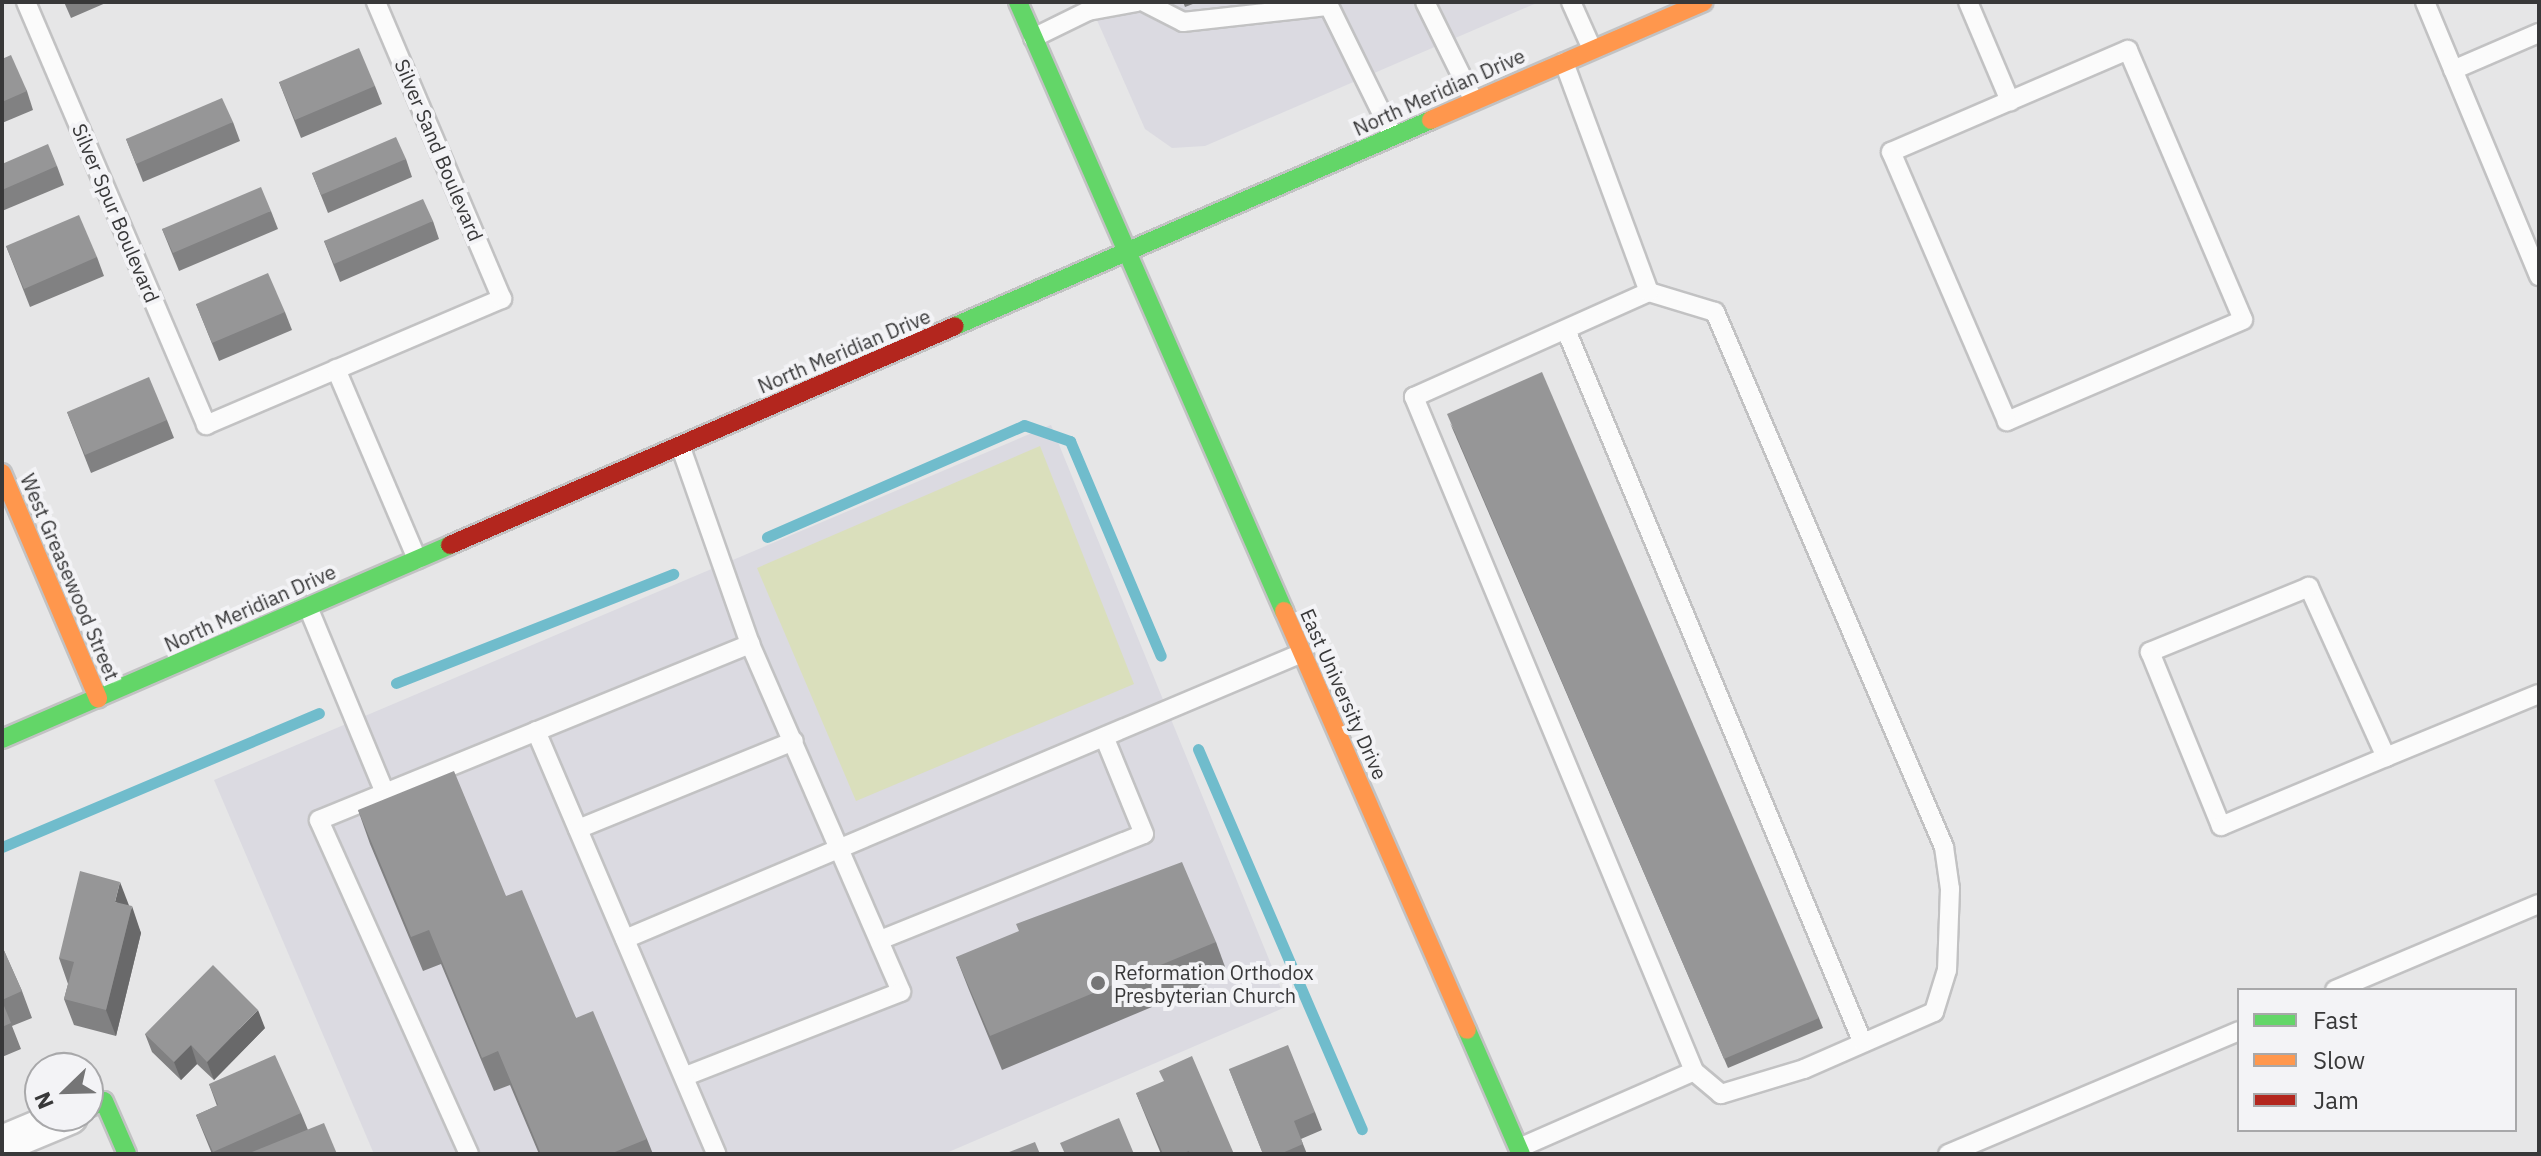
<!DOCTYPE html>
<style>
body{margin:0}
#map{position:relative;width:2541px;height:1156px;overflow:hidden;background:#e6e6e7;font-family:"IBM Plex Sans",sans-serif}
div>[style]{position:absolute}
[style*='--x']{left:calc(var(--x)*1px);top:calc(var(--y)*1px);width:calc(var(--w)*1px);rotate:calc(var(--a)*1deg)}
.built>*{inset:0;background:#dbdae1}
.green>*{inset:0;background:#dadfbc}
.stream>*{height:11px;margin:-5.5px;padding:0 5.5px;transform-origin:5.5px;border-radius:5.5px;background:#70bccc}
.roads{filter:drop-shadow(2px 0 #c2c2c3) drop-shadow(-2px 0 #c2c2c3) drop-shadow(0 2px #c2c2c3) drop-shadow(0 -2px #c2c2c3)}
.lane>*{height:18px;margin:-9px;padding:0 9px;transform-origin:9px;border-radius:9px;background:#fbfbfb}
.street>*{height:36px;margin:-18px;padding:0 18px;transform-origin:18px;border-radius:18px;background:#fbfbfb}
.fast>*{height:18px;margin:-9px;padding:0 9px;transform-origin:9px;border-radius:9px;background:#63d668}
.slow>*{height:18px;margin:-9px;padding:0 9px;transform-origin:9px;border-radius:9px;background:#ff974d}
.jam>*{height:18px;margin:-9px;padding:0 9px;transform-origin:9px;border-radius:9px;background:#b3261e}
.wall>*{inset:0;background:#818182}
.shaded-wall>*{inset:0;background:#69696a}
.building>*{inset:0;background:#969697}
.dots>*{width:22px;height:22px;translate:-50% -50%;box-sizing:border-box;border:4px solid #f3f3f6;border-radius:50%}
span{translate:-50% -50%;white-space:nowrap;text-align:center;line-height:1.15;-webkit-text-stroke:8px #f3f3f6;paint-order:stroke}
.street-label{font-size:20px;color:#383839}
.poi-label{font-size:20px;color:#383839}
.left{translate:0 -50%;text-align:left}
.frame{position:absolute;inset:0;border:4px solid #383839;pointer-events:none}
.legend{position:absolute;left:2237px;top:988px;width:280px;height:144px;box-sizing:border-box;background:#f3f3f6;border:2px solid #a8a8aa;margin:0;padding:10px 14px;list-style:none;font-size:24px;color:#383839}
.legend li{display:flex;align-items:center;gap:16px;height:40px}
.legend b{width:40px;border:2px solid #a8a8aa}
.north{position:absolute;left:24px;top:1052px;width:80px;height:80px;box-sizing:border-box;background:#f3f3f6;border:2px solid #a8a8aa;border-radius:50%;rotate:247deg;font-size:22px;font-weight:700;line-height:32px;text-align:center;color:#383839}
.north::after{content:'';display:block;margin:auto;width:28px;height:36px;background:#757576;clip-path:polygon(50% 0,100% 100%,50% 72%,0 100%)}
</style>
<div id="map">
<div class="built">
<i style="clip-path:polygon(1089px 2px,1539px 2px,1205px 146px,1172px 148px,1145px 129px)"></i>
<i style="clip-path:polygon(1051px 425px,1288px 1006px,944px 1154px,374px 1154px,214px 780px)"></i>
</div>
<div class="green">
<i style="clip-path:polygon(1040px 446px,1134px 684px,856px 801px,757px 568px)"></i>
</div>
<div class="stream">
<i style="--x:767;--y:537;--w:280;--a:-23.5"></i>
<i style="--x:1024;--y:425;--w:49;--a:19.2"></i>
<i style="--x:1070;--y:441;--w:233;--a:67.1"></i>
<i style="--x:396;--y:683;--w:298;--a:-21.5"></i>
<i style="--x:1198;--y:749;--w:414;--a:66.7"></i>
<i style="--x:2;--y:847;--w:344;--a:-22.9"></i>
</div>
<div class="roads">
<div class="lane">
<i style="--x:26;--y:2;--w:460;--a:66.9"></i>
<i style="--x:206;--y:425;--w:322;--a:-23.1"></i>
<i style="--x:502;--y:299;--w:323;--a:-113"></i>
<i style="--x:1144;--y:2;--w:44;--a:27.1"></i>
<i style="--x:1183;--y:22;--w:147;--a:-6.3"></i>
<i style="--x:1329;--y:6;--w:145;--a:63.8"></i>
<i style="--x:1425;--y:2;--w:110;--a:63.7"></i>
<i style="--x:1571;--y:2;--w:51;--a:65.9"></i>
<i style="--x:1968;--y:2;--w:108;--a:67"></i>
<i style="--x:2425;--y:2;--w:297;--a:67.4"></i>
<i style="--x:1033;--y:38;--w:61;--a:-26.1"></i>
<i style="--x:1088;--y:11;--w:50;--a:-10.4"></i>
<i style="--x:2128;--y:50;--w:293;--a:66.9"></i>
<i style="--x:2243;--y:320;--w:257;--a:156.8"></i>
<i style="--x:2007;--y:421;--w:293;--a:-113.3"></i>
<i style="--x:1891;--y:152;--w:258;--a:-23.3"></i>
<i style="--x:2453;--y:70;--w:94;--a:-23.3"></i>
<i style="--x:1649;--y:292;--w:69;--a:16.9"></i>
<i style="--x:1715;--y:312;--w:582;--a:66.83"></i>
<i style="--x:1944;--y:847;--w:42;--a:81.9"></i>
<i style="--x:1950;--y:889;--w:81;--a:92.1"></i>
<i style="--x:1947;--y:970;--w:44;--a:107.2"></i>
<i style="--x:1934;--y:1012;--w:142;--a:156.3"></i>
<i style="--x:1804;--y:1069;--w:87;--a:163.2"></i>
<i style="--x:1721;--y:1094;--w:35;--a:-140"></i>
<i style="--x:1566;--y:330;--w:772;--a:67.39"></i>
<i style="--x:336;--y:369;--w:207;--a:66.9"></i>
<i style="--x:680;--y:445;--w:211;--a:70.6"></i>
<i style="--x:750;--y:644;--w:379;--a:66.5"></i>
<i style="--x:901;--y:992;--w:232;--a:158.7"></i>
<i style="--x:308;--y:607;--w:201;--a:67.5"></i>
<i style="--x:536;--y:731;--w:460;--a:66.9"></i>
<i style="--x:2386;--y:757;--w:187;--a:-114.4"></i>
<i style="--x:2309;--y:587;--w:172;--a:157.8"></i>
<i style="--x:2150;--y:652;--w:188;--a:67.8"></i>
<i style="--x:2221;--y:826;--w:179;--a:-22.7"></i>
<i style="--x:2386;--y:757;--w:165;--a:-22.4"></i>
<i style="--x:578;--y:829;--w:233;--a:-22.2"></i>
<i style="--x:625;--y:939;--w:735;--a:-22.9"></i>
<i style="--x:880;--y:940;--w:284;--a:-21.9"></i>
<i style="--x:1144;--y:834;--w:103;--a:-112.3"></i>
<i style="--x:2335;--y:990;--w:221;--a:-22.9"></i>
<i style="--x:1519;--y:1148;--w:191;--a:-23.7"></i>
<i style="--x:1694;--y:1071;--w:730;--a:-112.56"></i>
<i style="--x:1414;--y:397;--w:257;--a:-24.1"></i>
<i style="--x:1649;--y:292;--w:245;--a:-110.3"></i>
<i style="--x:469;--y:1154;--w:366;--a:-114.2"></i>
<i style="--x:319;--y:820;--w:466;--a:-22.2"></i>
<i style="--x:1948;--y:1154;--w:316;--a:-22.9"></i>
</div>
<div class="street">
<i style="--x:2;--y:1144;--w:73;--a:-22.7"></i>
</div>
<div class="fast">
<i style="--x:1018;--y:2;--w:665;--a:66.41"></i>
<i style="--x:955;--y:326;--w:519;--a:-23.4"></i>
<i style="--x:2;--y:739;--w:488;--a:-23.4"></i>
<i style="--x:1467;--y:1030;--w:135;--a:66.5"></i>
<i style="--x:88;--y:1108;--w:17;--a:-24"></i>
<i style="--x:104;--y:1101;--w:58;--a:66.5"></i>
</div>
<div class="slow">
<i style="--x:1431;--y:120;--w:297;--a:-23.4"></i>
<i style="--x:2;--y:473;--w:245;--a:66.9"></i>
<i style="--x:1284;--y:611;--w:457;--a:66.4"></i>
</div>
<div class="jam">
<i style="--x:450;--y:545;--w:550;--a:-23.44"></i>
</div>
</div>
<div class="wall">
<i style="clip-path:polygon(64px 2px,108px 2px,71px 18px)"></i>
<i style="clip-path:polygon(1183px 2px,1198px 2px,1185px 7px)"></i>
<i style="clip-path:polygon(2px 59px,27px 91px,33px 110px,2px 123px)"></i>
<i style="clip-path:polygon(279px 82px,375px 86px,382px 104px,301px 138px)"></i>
<i style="clip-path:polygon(233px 122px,240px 141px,143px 182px,126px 139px)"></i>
<i style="clip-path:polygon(406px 159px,412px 177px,328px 213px,312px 173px)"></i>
<i style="clip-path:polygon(2px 164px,57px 166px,64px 185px,2px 211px)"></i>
<i style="clip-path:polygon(271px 211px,278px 229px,179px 271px,162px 229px)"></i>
<i style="clip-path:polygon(433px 221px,439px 239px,340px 282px,324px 241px)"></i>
<i style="clip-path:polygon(6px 246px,97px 257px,104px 276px,30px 307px)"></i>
<i style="clip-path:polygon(196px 304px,285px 312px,292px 330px,219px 361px)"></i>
<i style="clip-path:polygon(67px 412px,167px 420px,174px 438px,91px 473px)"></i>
<i style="clip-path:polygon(1450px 423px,1819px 1018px,1823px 1028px,1728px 1068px)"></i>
<i style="clip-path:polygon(358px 810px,506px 896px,576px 1018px,647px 1139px,653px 1154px,539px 1154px,510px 1085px,494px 1091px,441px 964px,423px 971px,370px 844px)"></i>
<i style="clip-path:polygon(129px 906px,141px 933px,116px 1036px,74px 1025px,64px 999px,68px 984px,59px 958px)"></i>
<i style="clip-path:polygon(1216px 942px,1228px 975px,1002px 1070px,969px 990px,956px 957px)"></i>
<i style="clip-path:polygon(2px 946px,22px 991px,32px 1018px,12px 1026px,21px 1049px,2px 1057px)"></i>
<i style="clip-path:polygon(265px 1028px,214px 1080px,197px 1064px,181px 1080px,152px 1052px,145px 1034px)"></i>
<i style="clip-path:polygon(1229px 1069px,1315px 1112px,1322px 1130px,1301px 1139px,1307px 1154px,1263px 1154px)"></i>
<i style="clip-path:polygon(209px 1084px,301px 1113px,308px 1130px,337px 1154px,212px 1154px,196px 1115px,217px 1106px)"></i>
<i style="clip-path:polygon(1136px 1093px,1234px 1154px,1161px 1154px)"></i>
</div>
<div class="shaded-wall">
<i style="clip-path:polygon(120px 882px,130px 908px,115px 902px)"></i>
<i style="clip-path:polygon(132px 906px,141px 933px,116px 1036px,106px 1010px)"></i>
<i style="clip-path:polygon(258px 1010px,265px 1028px,214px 1080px,207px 1062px)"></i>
<i style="clip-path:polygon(191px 1045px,197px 1064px,181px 1080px,174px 1062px)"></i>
</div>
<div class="building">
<i style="clip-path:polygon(359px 48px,375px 86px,295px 120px,279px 82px)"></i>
<i style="clip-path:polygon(11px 55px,27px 91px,2px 102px,2px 59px)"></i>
<i style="clip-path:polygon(222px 98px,233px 122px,136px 164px,126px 139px)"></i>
<i style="clip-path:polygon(396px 137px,406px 159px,321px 195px,312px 173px)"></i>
<i style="clip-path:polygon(48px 144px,57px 166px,2px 190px,2px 164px)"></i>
<i style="clip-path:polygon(261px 187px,271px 211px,173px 253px,162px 229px)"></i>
<i style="clip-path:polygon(423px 199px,433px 221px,334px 264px,324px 241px)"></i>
<i style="clip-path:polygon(79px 215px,97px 257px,24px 289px,6px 246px)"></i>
<i style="clip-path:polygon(268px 273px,285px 312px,212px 343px,196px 304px)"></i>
<i style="clip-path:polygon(1542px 372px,1819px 1018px,1724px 1059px,1447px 414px)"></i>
<i style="clip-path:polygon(149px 377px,167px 420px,85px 455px,67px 412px)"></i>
<i style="clip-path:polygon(454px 771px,506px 896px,522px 890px,576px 1018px,593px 1011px,647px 1139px,610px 1154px,541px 1154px,498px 1051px,482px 1058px,429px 930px,411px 937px,358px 810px)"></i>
<i style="clip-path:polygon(1182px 862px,1216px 942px,990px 1036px,956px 957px,1019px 931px,1016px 924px)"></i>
<i style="clip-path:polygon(80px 871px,120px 882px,115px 902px,132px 906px,106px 1010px,64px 999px,74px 962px,59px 958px)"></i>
<i style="clip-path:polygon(2px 946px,22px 991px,2px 1000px)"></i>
<i style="clip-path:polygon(213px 965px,258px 1010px,207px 1062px,191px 1045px,174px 1062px,145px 1034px)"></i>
<i style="clip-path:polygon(2px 1001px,11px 1023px,2px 1027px)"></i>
<i style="clip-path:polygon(1288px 1045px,1315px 1112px,1294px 1121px,1303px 1144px,1280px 1154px,1263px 1154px,1229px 1069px)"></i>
<i style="clip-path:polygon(275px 1055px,301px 1113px,213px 1152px,196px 1115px,218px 1105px,209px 1084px)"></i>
<i style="clip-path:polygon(1192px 1056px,1234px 1154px,1190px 1154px,1189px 1151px,1181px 1154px,1163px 1154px,1136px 1093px,1164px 1081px,1159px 1071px)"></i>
<i style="clip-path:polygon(1119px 1118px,1134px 1154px,1065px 1154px,1060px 1143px)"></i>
<i style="clip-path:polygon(324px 1123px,337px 1154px,247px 1154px)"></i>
<i style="clip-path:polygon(1035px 1142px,1040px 1154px,1004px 1154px)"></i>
</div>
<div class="dots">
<i style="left:1098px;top:983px;background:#757576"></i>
</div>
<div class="street-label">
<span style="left:1439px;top:92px;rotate:-24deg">North Meridian Drive</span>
<span style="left:439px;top:150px;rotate:67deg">Silver Sand Boulevard</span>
<span style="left:116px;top:213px;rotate:67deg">Silver Spur Boulevard</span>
<span style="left:844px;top:351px;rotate:-23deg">North Meridian Drive</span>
<span style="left:70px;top:577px;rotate:67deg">West Greasewood Street</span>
<span style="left:250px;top:608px;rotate:-24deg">North Meridian Drive</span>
<span style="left:1344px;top:694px;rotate:66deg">East University Drive</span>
</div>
<div class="poi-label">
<span class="left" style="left:1114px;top:984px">Reformation Orthodox<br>Presbyterian Church</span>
</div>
<div class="frame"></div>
<ul class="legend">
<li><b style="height:10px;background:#63d668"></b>Fast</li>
<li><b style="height:10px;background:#ff974d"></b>Slow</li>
<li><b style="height:10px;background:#b3261e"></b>Jam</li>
</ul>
<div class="north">N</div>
</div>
